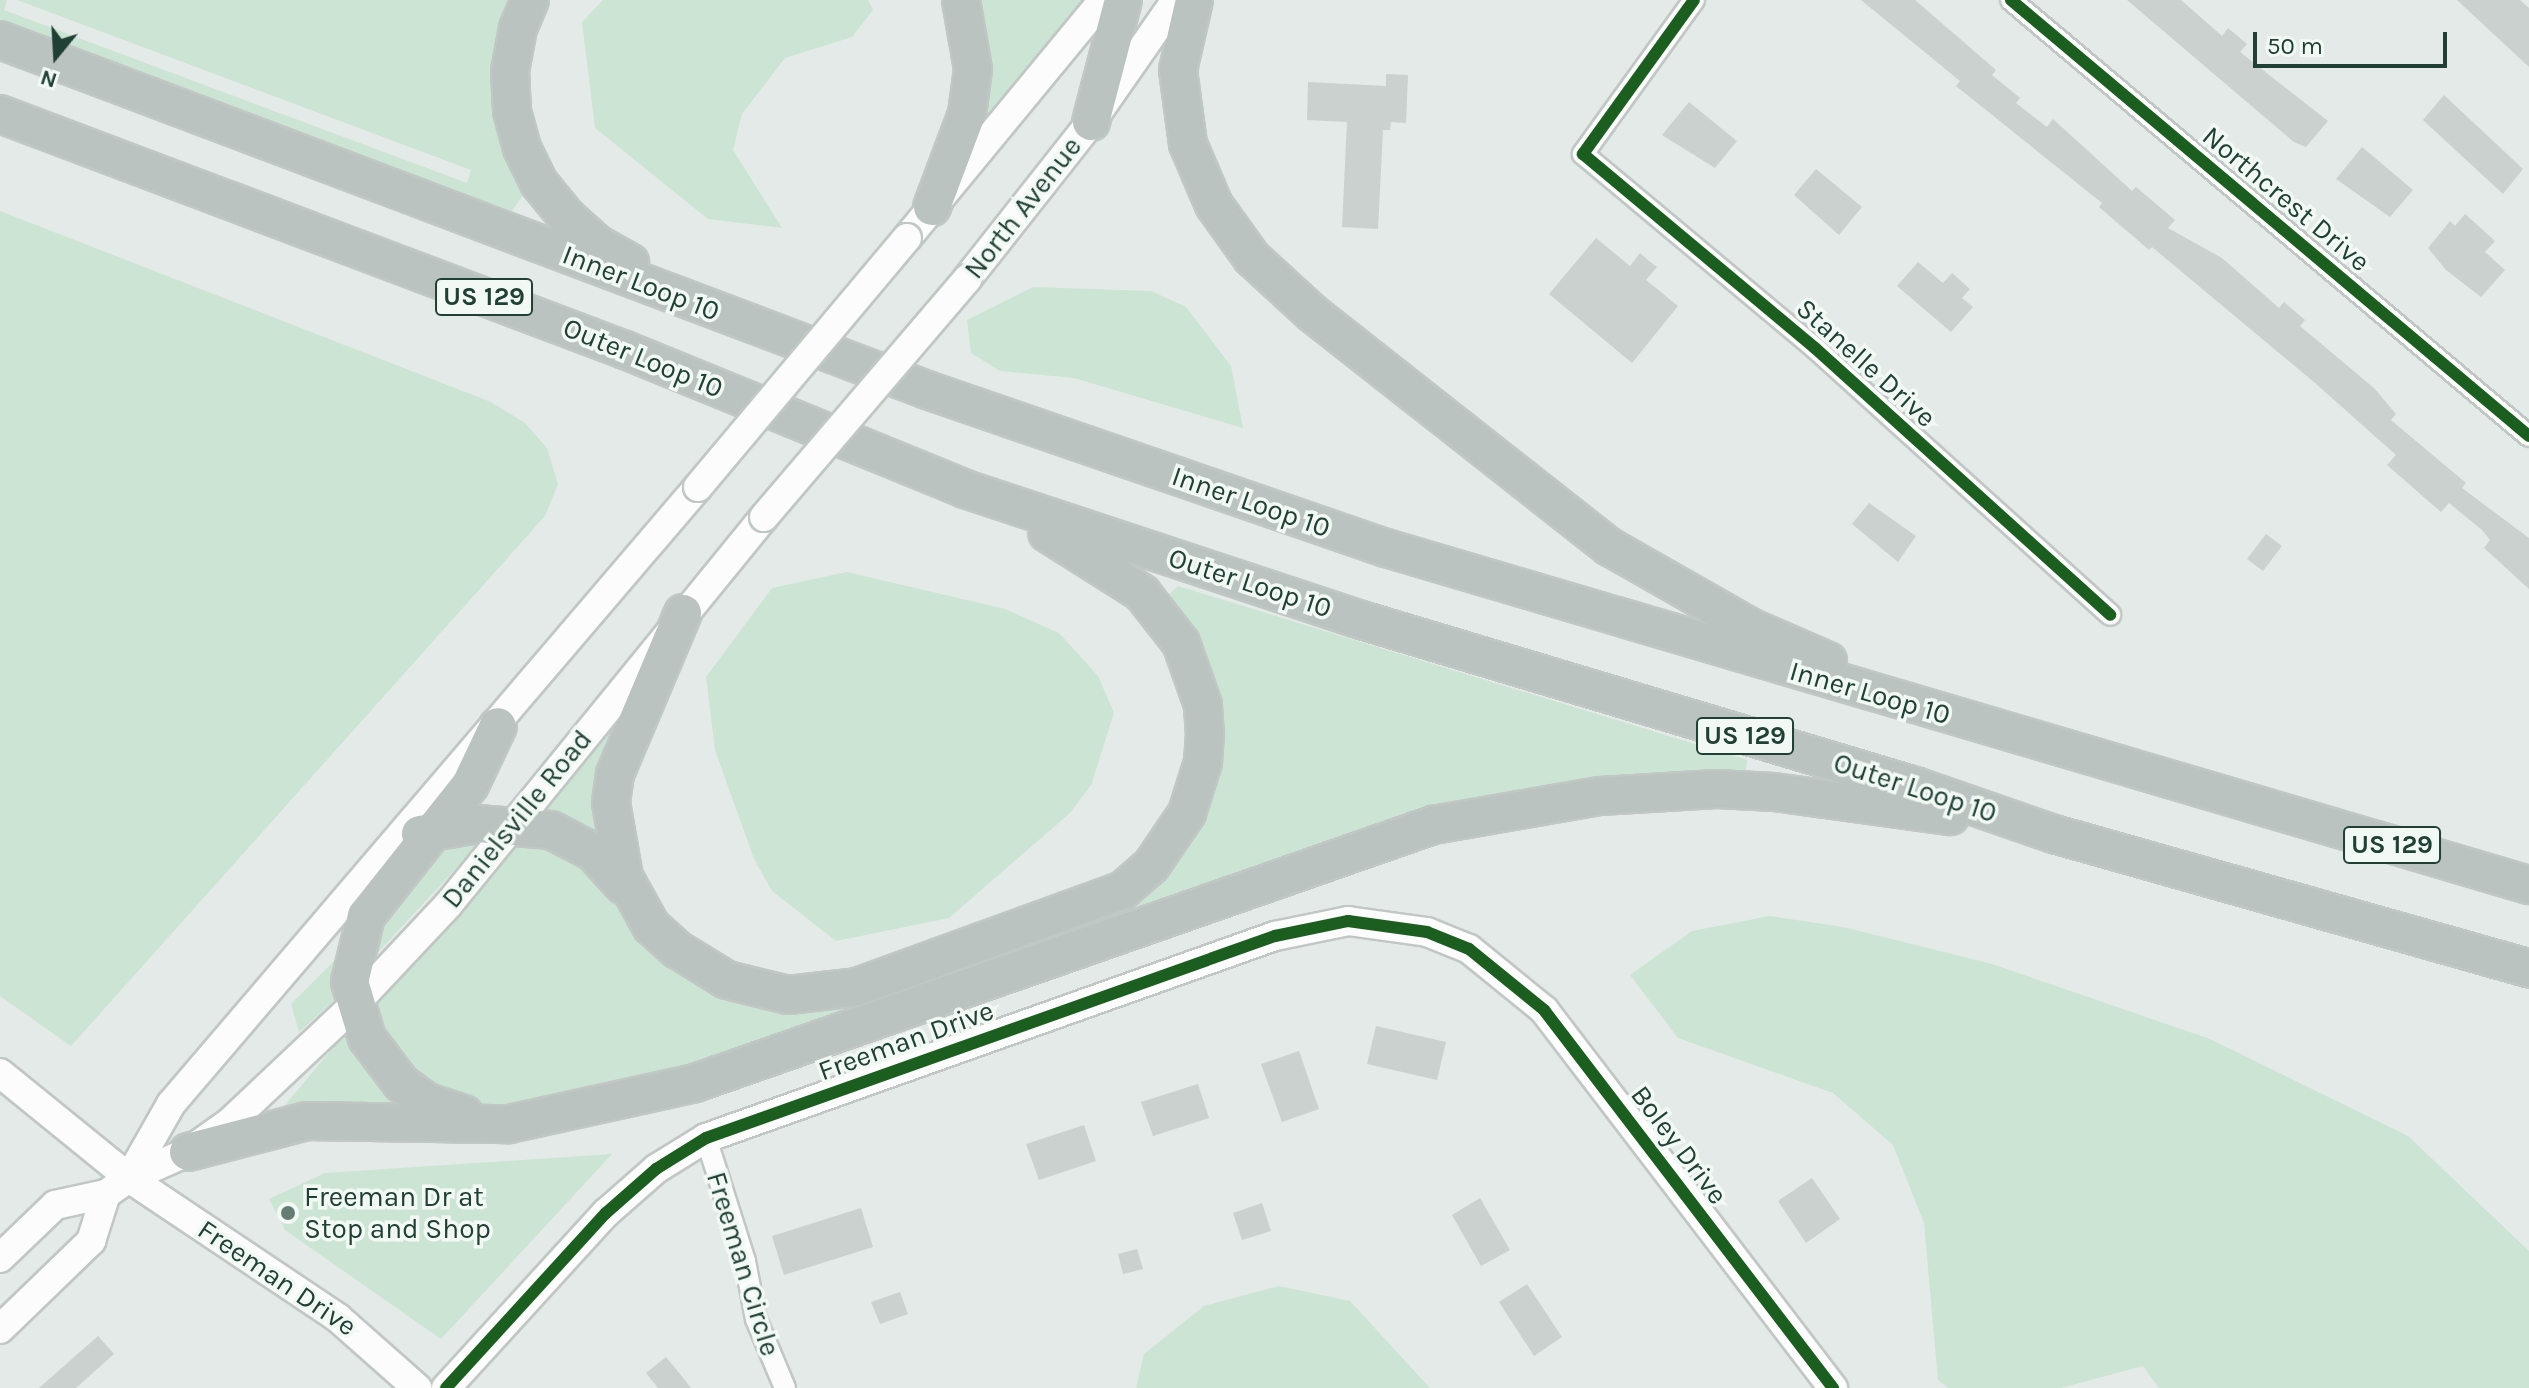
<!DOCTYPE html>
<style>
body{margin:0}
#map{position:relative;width:2529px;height:1388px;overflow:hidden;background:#e4eae7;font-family:Karla,sans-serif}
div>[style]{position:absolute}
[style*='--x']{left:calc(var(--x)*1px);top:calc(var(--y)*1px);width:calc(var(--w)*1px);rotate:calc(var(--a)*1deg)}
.green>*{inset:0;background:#cce4d3}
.building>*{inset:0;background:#cbd1ce}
.roads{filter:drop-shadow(2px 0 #c1c7c4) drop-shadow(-2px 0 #c1c7c4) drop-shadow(0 2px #c1c7c4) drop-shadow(0 -2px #c1c7c4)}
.street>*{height:20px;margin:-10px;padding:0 10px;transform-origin:10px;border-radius:10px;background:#fbfcfb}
.secondary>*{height:28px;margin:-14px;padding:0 14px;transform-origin:14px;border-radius:14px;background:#fbfcfb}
.highway>*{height:36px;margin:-18px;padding:0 18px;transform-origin:18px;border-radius:18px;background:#bac3c0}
.bridges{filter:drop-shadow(2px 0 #c0c8c4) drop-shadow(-2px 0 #c0c8c4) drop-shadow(0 2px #c0c8c4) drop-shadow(0 -2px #c0c8c4)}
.secondary-bridge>*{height:28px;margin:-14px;padding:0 14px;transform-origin:14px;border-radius:14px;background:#fbfcfb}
.cycleway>*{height:12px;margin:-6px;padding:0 6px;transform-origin:6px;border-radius:6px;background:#1b5e20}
.dots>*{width:22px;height:22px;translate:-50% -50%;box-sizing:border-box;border:4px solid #f2f9f5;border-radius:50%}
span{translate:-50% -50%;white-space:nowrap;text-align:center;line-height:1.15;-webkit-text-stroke:7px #f2f9f5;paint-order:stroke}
.shield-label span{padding:2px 6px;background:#f2f9f5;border:2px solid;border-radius:6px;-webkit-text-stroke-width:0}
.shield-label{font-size:26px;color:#204036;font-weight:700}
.street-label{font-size:28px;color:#204036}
.poi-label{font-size:28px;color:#204036}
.left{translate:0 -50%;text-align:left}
.north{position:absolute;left:16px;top:16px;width:80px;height:80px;-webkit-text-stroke:6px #f2f9f5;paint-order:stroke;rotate:198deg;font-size:22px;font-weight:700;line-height:32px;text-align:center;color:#204036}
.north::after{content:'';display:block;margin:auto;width:28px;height:36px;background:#204036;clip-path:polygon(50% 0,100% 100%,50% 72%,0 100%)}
.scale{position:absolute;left:2253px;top:32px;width:194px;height:36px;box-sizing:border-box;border:4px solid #204036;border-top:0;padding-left:10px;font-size:24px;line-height:28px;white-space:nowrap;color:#204036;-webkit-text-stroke:6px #f2f9f5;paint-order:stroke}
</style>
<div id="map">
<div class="green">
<i style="clip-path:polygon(0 0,7px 0,4px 10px,467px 183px,471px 170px,17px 0,518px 0,526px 191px,512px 211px,353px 155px,0 21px)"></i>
<i style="clip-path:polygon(603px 0,868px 0,873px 10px,852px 37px,785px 58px,742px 114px,733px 150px,782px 228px,708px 219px,595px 128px,582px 22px)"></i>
<i style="clip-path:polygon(979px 0,1086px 0,977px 127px,987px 64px)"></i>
<i style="clip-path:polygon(0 211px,491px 402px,525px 423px,547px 448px,558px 484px,545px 516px,71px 1046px,0 996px)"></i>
<i style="clip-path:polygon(1033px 287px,1151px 291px,1186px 307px,1231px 366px,1243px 428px,1074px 378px,1000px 371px,971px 353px,967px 320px)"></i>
<i style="clip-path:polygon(847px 572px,1005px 609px,1059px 633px,1098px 676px,1114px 713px,1091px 785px,1070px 813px,949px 918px,836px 941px,772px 891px,754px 859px,715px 750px,706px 677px,772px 588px)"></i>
<i style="clip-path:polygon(1178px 586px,1747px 760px,1745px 779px,1581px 787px,692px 1069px,512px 1109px,463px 1105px,420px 1084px,368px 1009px,522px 838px,562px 846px,748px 999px,1080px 923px,1207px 796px,1165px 598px)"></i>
<i style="clip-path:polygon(627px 708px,604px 843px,539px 815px)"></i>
<i style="clip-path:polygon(475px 842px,475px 848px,370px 961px,375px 928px,431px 855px)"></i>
<i style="clip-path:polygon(1770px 916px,1843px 927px,1992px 964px,2210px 1039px,2408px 1136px,2529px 1251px,2529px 1388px,2159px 1388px,2143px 1366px,2061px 1388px,1948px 1388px,1938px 1380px,1924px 1223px,1893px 1145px,1833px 1093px,1678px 1038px,1630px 975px,1692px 931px)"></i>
<i style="clip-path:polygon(341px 954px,343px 992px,299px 1032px,291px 1004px)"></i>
<i style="clip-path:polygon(347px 1031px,422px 1108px,280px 1111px)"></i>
<i style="clip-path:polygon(612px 1154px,441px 1339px,285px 1230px,269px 1199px,325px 1173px)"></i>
<i style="clip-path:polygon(1279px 1286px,1350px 1301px,1430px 1388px,1136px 1388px,1144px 1354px,1204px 1306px)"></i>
</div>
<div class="building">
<i style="clip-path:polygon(1861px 0,1915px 0,1996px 70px,1992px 75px,2020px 98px,2016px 103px,2047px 127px,2053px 119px,2132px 191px,2136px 187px,2175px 220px,2168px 228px,2222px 258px,2279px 308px,2284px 302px,2305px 320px,2300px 326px,2375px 389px,2396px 414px,2391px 420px,2466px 483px,2462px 488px,2529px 538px,2529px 589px,2484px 548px,2490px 540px,2482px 530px,2449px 503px,2441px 512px,2387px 465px,2396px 455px,2315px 383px,2152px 247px,2149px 250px,2099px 207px,2102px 203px,1956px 86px,1960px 81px)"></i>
<i style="clip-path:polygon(2127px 0,2181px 0,2222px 36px,2228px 28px,2247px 44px,2240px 52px,2328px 121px,2306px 147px,2294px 142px)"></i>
<i style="clip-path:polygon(2457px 0,2520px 0,2529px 8px,2529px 67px)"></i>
<i style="clip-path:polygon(1386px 74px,1408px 75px,1406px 123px,1391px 122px,1390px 130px,1383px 130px,1378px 229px,1342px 227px,1347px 122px,1307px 120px,1308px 82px,1386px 86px)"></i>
<i style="clip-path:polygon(2444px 95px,2523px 169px,2503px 194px,2423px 120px)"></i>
<i style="clip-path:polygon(1689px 102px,1737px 141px,1715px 168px,1662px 135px)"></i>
<i style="clip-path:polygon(2362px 147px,2413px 190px,2390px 217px,2336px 179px)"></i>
<i style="clip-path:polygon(1816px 169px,1862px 207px,1839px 235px,1794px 195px)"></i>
<i style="clip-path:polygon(2465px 214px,2495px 241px,2485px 252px,2505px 270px,2481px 297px,2446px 270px,2428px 248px,2450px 221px,2455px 226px)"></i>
<i style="clip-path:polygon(1596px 238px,1630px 266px,1640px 253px,1648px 260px,1657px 267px,1646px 280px,1678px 306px,1632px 363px,1549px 294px)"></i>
<i style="clip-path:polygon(1918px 262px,1943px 283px,1952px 273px,1970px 289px,1962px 298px,1973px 307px,1951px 332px,1897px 286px)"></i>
<i style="clip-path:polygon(1869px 503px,1916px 536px,1898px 562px,1852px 524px)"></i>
<i style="clip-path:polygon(2266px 534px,2282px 546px,2263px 571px,2247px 559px)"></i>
<i style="clip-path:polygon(1376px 1026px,1446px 1042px,1437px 1080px,1367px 1064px)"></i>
<i style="clip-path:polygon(1299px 1051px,1319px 1109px,1282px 1122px,1261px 1064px)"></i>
<i style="clip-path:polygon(1198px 1084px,1209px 1118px,1153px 1136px,1141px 1102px)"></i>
<i style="clip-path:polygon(1084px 1125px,1096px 1161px,1039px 1180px,1026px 1144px)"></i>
<i style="clip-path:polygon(1812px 1178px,1840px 1219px,1806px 1243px,1778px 1201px)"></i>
<i style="clip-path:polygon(1480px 1198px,1510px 1250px,1481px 1266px,1452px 1215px)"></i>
<i style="clip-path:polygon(1262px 1203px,1271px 1231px,1242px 1240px,1233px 1213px)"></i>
<i style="clip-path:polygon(861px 1208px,873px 1247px,784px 1275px,772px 1236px)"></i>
<i style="clip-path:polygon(1137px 1249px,1143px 1269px,1123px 1274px,1118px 1254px)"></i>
<i style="clip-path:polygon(1527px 1284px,1562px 1337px,1534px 1356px,1499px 1302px)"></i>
<i style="clip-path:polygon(900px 1292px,908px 1314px,880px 1324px,871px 1302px)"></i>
<i style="clip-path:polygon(98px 1336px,114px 1354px,76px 1388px,39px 1388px)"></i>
<i style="clip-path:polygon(666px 1357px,676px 1369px,691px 1388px,658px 1388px,646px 1373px)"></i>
</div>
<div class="roads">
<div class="street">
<i style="--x:1694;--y:0;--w:190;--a:125.8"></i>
<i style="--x:1583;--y:154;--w:302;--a:39.9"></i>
<i style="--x:1815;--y:348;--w:398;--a:42.1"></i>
<i style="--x:2011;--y:0;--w:677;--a:40.09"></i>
<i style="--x:706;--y:1138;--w:129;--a:72.4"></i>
<i style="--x:745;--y:1261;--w:59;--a:79.3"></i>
<i style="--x:756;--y:1319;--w:75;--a:67.2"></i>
</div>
<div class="secondary">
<i style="--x:907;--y:238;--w:308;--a:-50.5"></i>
<i style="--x:967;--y:279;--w:200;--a:-51.7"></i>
<i style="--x:1091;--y:122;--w:149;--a:-55.1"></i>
<i style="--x:0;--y:1073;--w:166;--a:39.1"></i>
<i style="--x:129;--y:1178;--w:252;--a:33.8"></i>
<i style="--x:338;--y:1318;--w:106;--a:41.5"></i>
<i style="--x:129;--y:1178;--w:85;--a:-60.4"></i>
<i style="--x:171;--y:1104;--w:811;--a:-49.5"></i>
<i style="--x:0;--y:1258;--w:76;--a:-43.9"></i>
<i style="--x:55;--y:1205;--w:52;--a:-12.2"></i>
<i style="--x:106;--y:1194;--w:28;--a:-35"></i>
<i style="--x:129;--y:1178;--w:64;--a:-23.8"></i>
<i style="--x:188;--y:1152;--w:52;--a:-35.5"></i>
<i style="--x:230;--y:1122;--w:172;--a:-43.3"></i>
<i style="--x:355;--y:1004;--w:136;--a:-46.8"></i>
<i style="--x:448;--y:905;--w:500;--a:-50.84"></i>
<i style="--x:0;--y:1329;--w:127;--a:-44"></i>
<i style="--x:91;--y:1241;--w:49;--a:-72.3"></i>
<i style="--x:446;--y:1388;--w:237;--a:-47.6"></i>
<i style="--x:606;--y:1213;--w:67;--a:-41.3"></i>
<i style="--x:656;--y:1169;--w:59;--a:-31.8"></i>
<i style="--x:706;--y:1138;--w:604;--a:-19.55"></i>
<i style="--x:1275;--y:936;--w:75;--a:-11.6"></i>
<i style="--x:1348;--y:921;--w:80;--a:7.9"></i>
<i style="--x:1427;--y:932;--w:45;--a:22"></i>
<i style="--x:1469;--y:949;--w:97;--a:39.1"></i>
<i style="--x:1544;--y:1010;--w:476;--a:52.6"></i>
</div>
<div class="highway">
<i style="--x:530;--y:0;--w:30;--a:113"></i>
<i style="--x:518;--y:28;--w:44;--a:100.5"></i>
<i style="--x:510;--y:71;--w:40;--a:87.1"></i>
<i style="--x:512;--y:111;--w:38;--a:75"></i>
<i style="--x:522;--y:148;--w:39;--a:64"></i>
<i style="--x:539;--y:183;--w:43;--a:50.7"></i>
<i style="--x:566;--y:216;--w:42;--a:42.1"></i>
<i style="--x:597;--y:244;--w:38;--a:29"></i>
<i style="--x:1194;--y:0;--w:72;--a:102.9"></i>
<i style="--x:1178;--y:70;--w:75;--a:82.3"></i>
<i style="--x:1188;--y:144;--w:66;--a:66.9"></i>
<i style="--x:1214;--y:205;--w:65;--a:54.4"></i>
<i style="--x:1252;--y:258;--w:81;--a:42.5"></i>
<i style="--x:1312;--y:313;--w:377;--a:38.2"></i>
<i style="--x:1608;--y:546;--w:166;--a:29.7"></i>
<i style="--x:1752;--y:628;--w:83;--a:23.5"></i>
<i style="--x:0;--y:40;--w:991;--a:20.68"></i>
<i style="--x:927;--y:390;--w:485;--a:19"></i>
<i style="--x:1386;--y:548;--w:1192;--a:16.43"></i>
<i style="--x:0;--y:114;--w:668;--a:20.69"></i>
<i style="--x:625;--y:350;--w:367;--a:22.2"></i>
<i style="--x:965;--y:489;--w:414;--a:18.3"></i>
<i style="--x:1358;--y:619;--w:581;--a:16.69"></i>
<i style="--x:1915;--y:786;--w:147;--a:19.1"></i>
<i style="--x:2054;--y:834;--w:494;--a:15.8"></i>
<i style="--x:1091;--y:122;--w:126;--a:-75.3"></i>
<i style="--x:932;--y:207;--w:99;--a:-69.4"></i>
<i style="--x:967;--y:114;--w:45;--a:-82.4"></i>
<i style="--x:973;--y:69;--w:70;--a:-99.9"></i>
<i style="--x:683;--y:613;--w:175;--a:112.9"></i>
<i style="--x:615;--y:774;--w:29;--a:98"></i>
<i style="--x:611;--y:803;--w:75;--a:80"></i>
<i style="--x:624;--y:877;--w:56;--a:61.1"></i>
<i style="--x:651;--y:926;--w:36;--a:42"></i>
<i style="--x:678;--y:950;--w:57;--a:31.5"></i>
<i style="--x:727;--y:980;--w:63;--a:13.8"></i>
<i style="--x:788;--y:995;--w:69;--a:-6.6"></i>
<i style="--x:857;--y:987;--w:283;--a:-20"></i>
<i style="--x:1123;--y:890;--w:37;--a:-41"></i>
<i style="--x:1151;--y:866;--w:64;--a:-55.8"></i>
<i style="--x:1187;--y:813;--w:53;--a:-72.6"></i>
<i style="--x:1203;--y:762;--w:27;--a:-86"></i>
<i style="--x:1205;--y:735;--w:30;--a:-94"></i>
<i style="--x:1203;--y:705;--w:66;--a:-109.5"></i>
<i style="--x:1181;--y:643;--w:63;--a:-128"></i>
<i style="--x:1142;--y:593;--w:112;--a:-147.7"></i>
<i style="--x:420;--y:834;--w:59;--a:-9.8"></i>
<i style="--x:478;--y:824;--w:73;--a:4.7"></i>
<i style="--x:551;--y:830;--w:47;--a:27.6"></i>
<i style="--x:593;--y:852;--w:45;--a:47.7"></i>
<i style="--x:464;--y:1114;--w:39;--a:-162"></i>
<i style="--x:427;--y:1102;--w:32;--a:-144"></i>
<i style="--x:401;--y:1083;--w:56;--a:-127.1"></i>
<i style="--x:367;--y:1038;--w:59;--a:-106.9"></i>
<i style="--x:350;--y:982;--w:68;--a:-76.4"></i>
<i style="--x:366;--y:916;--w:167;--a:-51.6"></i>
<i style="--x:470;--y:785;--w:65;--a:-64.6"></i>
<i style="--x:188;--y:1152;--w:123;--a:-14.6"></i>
<i style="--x:307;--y:1121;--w:202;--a:0.9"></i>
<i style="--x:509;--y:1124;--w:190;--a:-12.4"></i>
<i style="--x:695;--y:1083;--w:782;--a:-19.27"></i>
<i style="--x:1433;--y:825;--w:169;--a:-9.9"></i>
<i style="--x:1600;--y:796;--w:117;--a:-3.4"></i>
<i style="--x:1717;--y:789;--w:57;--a:3"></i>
<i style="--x:1774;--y:792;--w:178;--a:7.8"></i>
</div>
</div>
<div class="bridges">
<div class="secondary-bridge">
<i style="--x:698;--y:487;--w:325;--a:-50"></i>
<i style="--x:764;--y:517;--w:313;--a:-49.5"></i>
</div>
</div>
<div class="cycleway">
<i style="--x:1694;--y:0;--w:190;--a:125.8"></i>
<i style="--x:1583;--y:154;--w:302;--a:39.9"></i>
<i style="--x:1815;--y:348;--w:398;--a:42.1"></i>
<i style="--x:2011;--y:0;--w:677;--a:40.09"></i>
<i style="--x:446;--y:1388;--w:237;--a:-47.6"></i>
<i style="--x:606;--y:1213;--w:67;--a:-41.3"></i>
<i style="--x:656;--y:1169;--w:59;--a:-31.8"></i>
<i style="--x:706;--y:1138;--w:604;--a:-19.55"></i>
<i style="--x:1275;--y:936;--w:75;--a:-11.6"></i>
<i style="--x:1348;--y:921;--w:80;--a:7.9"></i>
<i style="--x:1427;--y:932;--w:45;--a:22"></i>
<i style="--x:1469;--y:949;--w:97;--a:39.1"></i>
<i style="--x:1544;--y:1010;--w:476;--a:52.6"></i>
</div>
<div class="dots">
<i style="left:288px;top:1213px;background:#657c74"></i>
</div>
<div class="shield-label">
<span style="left:484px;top:297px">US 129</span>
<span style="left:1745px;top:736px">US 129</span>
<span style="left:2392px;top:845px">US 129</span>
</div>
<div class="street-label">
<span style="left:2286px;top:199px;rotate:40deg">Northcrest Drive</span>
<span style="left:1023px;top:208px;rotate:-52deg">North Avenue</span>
<span style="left:641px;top:283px;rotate:21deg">Inner Loop 10</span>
<span style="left:643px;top:358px;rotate:22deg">Outer Loop 10</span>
<span style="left:1866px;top:363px;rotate:42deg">Stanelle Drive</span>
<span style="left:1251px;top:502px;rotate:19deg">Inner Loop 10</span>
<span style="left:1250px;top:583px;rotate:18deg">Outer Loop 10</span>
<span style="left:1870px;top:693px;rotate:16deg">Inner Loop 10</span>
<span style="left:1915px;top:788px;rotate:18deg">Outer Loop 10</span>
<span style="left:517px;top:819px;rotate:-51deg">Danielsville Road</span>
<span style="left:906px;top:1041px;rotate:-20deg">Freeman Drive</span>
<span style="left:1679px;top:1145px;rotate:53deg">Boley Drive</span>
<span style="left:743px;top:1264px;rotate:73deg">Freeman Circle</span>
<span style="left:277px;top:1278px;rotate:34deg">Freeman Drive</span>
</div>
<div class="poi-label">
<span class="left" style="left:304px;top:1213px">Freeman Dr at<br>Stop and Shop</span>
</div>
<div class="north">N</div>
<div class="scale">50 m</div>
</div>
